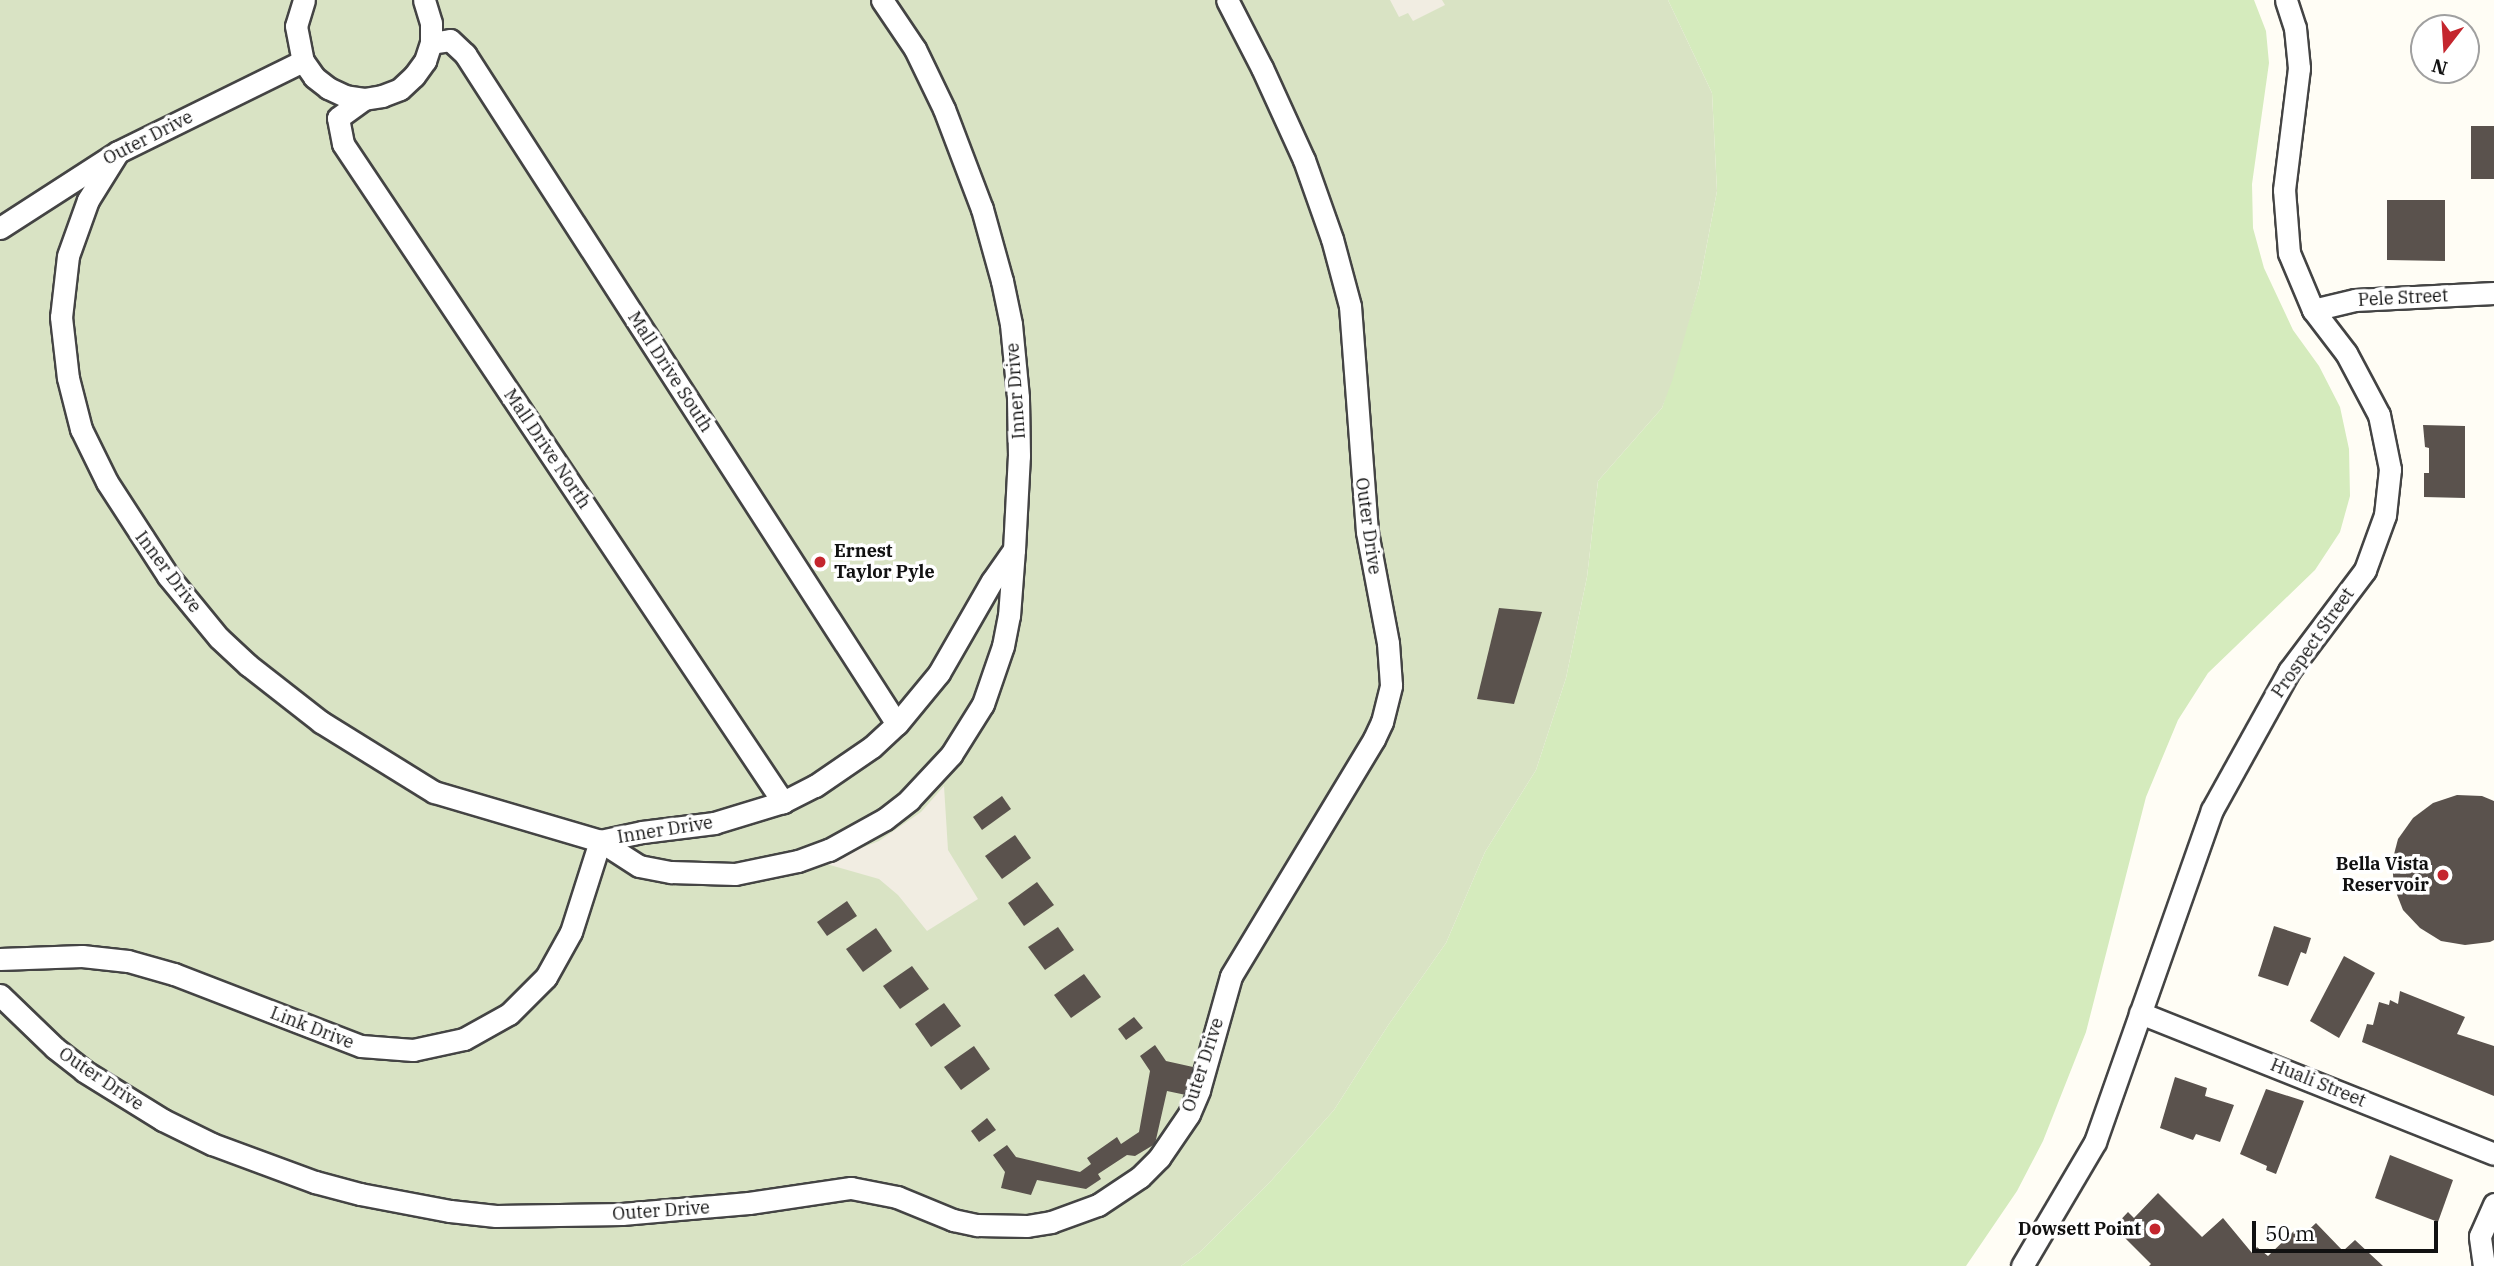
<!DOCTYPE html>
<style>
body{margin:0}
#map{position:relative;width:2494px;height:1266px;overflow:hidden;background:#fffdf5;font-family:"IBM Plex Serif",serif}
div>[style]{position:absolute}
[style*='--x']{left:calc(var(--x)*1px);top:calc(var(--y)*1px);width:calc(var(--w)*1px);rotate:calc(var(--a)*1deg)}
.green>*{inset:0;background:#d5ebbd}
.cemetery>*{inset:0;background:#d9e3c4}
.plaza>*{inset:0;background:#f1ede2}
.building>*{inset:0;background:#5a524d}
.roads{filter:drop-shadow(2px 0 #444) drop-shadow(-2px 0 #444) drop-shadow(0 2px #444) drop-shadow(0 -2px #444)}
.street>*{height:21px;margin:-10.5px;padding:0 10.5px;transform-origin:10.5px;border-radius:10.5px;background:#fff}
.dots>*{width:19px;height:19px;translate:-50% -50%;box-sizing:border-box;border:4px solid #fff;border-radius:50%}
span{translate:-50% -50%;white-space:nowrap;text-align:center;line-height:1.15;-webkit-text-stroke:7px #fff;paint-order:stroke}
.street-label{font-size:18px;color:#111}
.poi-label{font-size:18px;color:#111;font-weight:700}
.left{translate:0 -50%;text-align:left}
.right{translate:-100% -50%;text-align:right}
.north{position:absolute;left:2410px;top:14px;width:70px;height:70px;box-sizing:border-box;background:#fff;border:2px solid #a0a0a0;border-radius:50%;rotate:197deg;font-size:19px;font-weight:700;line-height:28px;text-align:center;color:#111}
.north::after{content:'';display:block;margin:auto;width:24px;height:32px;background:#c4262e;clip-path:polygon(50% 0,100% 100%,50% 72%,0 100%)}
.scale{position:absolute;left:2252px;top:1221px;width:186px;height:32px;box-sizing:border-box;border:4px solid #111;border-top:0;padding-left:9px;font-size:21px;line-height:24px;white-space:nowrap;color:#111;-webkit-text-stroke:5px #fff;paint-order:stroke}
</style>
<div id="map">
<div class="green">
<i style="clip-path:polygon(1668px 0,2254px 0,2266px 31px,2269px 63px,2252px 184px,2253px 228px,2264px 268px,2293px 330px,2319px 366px,2340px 407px,2349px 449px,2350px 496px,2340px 532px,2315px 570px,2208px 673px,2178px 720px,2146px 797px,2086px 1032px,2043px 1141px,2017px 1191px,1966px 1266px,1181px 1266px,1200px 1252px,1269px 1183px,1334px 1110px,1389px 1024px,1446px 943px,1485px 852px,1536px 770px,1566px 678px,1587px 577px,1598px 481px,1662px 408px,1699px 286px,1717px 191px,1712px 93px)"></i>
</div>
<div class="cemetery">
<i style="clip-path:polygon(0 0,1668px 0,1712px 93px,1717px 191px,1699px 286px,1672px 381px,1662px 408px,1598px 481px,1587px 577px,1566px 678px,1536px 770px,1485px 852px,1446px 943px,1389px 1024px,1334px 1110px,1269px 1183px,1200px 1252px,1181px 1266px,0 1266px)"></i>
</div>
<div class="plaza">
<i style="clip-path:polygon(1390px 0,1442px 0,1445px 5px,1413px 21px,1408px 13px,1399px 17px)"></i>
<i style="clip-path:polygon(944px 786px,948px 850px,978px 899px,927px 931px,898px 895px,879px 879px,823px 863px,879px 841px,921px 812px)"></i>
</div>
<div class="building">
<i style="clip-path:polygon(2471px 126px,2494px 126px,2494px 179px,2471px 179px)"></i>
<i style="clip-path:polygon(2387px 200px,2445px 200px,2445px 261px,2387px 260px)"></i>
<i style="clip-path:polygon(2423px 425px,2465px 426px,2465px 498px,2424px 497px,2424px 473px,2429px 473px,2429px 448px,2425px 447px)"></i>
<i style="clip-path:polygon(1499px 608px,1542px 612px,1514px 704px,1477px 699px)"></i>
<i style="clip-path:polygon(2457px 795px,2482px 796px,2494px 801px,2494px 940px,2490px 942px,2465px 945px,2441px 941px,2420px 928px,2403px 910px,2394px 887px,2392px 862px,2398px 839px,2413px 818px,2433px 803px)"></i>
<i style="clip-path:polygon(1002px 796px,1011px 809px,982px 830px,973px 817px)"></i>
<i style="clip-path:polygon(1015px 835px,1031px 858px,1002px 879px,985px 856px)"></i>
<i style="clip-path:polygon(1037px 882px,1054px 905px,1024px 926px,1008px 903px)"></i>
<i style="clip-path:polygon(847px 901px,857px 916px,827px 936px,817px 922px)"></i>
<i style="clip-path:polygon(2274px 926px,2311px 938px,2306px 954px,2301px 952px,2288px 986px,2258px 976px)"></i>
<i style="clip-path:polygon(1058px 927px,1074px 950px,1045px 970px,1028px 947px)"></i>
<i style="clip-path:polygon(876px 928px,892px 951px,863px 972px,846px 949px)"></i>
<i style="clip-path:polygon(2344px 956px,2375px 973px,2339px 1038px,2310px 1021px)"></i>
<i style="clip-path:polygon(912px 966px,929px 989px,900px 1009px,883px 986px)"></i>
<i style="clip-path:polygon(1084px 974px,1101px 997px,1071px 1018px,1054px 995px)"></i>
<i style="clip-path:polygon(2400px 991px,2465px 1017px,2457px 1034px,2494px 1046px,2494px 1096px,2362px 1042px,2367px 1024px,2373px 1025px,2379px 1002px,2389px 1005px,2390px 1000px,2398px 1004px)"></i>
<i style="clip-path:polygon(944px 1003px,961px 1026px,931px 1047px,915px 1024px)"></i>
<i style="clip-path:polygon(1134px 1017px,1143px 1028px,1126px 1040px,1118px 1029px)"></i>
<i style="clip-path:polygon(1155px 1045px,1166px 1061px,1193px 1067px,1186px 1095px,1167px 1091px,1155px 1144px,1135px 1156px,1127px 1155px,1098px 1174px,1101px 1179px,1086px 1189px,1037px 1180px,1031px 1195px,1001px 1188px,1005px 1172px,993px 1155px,1007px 1145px,1016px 1157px,1080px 1172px,1091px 1164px,1087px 1158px,1117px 1137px,1121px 1144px,1139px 1132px,1150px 1071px,1140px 1056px)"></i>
<i style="clip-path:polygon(974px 1046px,990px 1069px,961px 1090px,944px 1067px)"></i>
<i style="clip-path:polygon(2175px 1077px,2207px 1088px,2205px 1096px,2234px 1105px,2220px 1142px,2196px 1134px,2193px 1140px,2160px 1128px)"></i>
<i style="clip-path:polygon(2266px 1089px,2304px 1101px,2276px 1174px,2266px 1170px,2267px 1166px,2240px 1154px)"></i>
<i style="clip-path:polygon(987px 1118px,996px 1130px,979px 1142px,971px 1131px)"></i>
<i style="clip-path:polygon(2390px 1155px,2453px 1180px,2438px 1222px,2375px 1198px)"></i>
<i style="clip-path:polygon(2158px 1193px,2202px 1237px,2223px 1218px,2252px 1253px,2257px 1247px,2268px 1256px,2294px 1231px,2300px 1238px,2316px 1223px,2343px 1251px,2355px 1240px,2383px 1266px,2149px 1266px,2151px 1264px,2114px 1227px,2128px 1212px,2134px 1218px)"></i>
</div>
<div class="roads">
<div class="street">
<i style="--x:304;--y:0;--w:27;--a:107"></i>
<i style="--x:296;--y:26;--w:36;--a:79"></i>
<i style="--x:303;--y:61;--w:19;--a:55"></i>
<i style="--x:314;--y:77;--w:18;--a:38"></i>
<i style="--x:328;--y:88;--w:19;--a:25"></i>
<i style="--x:345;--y:96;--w:19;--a:9"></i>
<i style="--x:364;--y:99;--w:18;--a:-9"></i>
<i style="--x:382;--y:96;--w:19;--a:-21"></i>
<i style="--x:400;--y:89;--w:19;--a:-43"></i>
<i style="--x:414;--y:76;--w:19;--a:-54"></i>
<i style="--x:425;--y:61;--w:19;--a:-72"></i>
<i style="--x:431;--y:43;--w:20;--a:-90"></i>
<i style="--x:431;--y:23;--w:24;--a:-107"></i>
<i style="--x:431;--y:43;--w:19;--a:-9"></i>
<i style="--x:450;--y:40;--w:21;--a:43"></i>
<i style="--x:465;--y:54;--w:797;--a:57.19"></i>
<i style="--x:364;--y:99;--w:32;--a:144"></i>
<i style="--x:338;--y:118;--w:26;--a:79"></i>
<i style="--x:343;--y:144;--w:792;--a:56.23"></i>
<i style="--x:118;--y:152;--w:57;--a:122"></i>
<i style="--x:88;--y:200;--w:59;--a:109.7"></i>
<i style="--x:68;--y:256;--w:61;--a:96.5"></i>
<i style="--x:61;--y:317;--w:61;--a:83.5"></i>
<i style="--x:68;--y:378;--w:53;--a:75.7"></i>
<i style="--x:81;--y:429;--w:59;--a:63.9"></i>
<i style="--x:107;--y:482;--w:112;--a:57"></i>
<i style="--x:168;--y:576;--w:80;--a:50.6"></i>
<i style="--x:219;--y:638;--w:40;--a:43"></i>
<i style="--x:248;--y:665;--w:93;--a:38"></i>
<i style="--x:321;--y:722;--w:133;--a:31.8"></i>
<i style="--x:434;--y:792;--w:173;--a:16.4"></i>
<i style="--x:600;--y:841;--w:43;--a:-12.1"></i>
<i style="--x:642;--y:832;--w:73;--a:-7.1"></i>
<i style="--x:714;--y:823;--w:72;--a:-16.9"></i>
<i style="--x:783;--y:802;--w:36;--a:-27"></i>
<i style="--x:815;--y:786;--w:69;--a:-34.4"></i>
<i style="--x:872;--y:747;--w:34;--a:-43"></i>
<i style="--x:897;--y:724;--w:66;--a:-50.5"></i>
<i style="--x:939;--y:673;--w:106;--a:-60.1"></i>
<i style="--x:992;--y:581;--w:38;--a:-55"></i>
<i style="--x:1014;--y:550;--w:94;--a:-87"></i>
<i style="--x:1019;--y:456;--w:59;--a:-91"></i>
<i style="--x:1018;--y:397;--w:73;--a:-95.5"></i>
<i style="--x:1011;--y:324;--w:44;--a:-101.8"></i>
<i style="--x:1002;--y:281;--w:75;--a:-105.5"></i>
<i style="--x:982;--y:209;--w:107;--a:-110.8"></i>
<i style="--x:944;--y:109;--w:67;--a:-115.8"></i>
<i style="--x:915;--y:49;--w:59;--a:-124"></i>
<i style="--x:0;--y:228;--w:140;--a:-32.8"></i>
<i style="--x:118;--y:152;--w:206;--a:-26.2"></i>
<i style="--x:2313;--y:310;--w:43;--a:-13.4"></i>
<i style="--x:2355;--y:300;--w:139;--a:-2.9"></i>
<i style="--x:0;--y:959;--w:82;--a:-2.1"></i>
<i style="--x:82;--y:956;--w:46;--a:6.2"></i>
<i style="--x:128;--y:961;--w:48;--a:15.8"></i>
<i style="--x:174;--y:974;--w:200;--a:21.1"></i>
<i style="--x:361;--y:1046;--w:52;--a:4.4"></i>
<i style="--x:413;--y:1050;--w:52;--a:-12.2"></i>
<i style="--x:464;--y:1039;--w:51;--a:-29.1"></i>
<i style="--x:509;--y:1014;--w:52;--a:-45"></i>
<i style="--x:546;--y:977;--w:51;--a:-60.9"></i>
<i style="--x:571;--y:932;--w:96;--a:-72.3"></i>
<i style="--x:600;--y:841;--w:46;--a:32.7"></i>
<i style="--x:639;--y:866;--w:33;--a:11"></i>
<i style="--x:671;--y:872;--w:64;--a:1.8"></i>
<i style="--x:735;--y:874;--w:64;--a:-11.7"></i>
<i style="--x:798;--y:861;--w:33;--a:-20"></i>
<i style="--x:829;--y:850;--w:64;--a:-29"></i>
<i style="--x:885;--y:819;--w:31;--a:-38"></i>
<i style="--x:909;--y:800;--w:62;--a:-47"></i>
<i style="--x:951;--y:755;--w:60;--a:-57.9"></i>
<i style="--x:983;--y:704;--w:61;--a:-71"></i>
<i style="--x:1003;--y:646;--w:31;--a:-79"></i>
<i style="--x:1009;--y:616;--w:66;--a:-85.7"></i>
<i style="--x:0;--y:995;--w:76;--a:43.9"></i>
<i style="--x:55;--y:1048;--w:37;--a:38"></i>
<i style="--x:84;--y:1071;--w:93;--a:31.8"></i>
<i style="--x:163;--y:1120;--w:55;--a:26.1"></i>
<i style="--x:212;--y:1144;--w:110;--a:20.3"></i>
<i style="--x:315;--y:1182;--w:47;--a:14.9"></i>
<i style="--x:360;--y:1194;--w:92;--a:10.7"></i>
<i style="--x:450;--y:1211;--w:46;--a:6.2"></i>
<i style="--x:496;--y:1216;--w:126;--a:-0.9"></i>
<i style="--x:622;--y:1214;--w:127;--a:-5"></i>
<i style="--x:749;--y:1203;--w:103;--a:-8.4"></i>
<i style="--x:851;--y:1188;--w:47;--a:11.1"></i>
<i style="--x:897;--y:1197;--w:61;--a:22.3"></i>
<i style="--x:953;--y:1220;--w:25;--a:12"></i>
<i style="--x:977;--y:1225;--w:50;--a:1.1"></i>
<i style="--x:1027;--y:1226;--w:24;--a:-9"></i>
<i style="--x:1051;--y:1222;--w:50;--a:-19.9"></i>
<i style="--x:1098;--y:1205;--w:50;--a:-33.7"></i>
<i style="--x:1140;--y:1177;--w:27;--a:-45"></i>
<i style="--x:1159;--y:1158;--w:53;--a:-55.7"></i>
<i style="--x:1189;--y:1114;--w:26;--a:-67"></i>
<i style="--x:1199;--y:1090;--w:118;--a:-74.3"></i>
<i style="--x:1231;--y:976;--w:277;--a:-58.9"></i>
<i style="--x:1374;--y:739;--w:19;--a:-65"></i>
<i style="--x:1382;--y:722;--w:38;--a:-76"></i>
<i style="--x:1391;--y:685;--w:42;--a:-94.1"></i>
<i style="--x:1388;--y:643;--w:113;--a:-100.7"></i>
<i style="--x:1367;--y:532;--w:227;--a:-94.3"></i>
<i style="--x:1350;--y:306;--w:69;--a:-105"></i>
<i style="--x:1332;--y:239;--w:84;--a:-109.5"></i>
<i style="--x:1304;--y:160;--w:101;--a:-114.5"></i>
<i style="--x:1262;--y:68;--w:76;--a:-117.2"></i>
<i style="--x:2140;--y:1013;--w:381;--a:21.7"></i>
<i style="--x:2022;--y:1266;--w:144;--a:-59.5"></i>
<i style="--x:2095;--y:1142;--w:352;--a:-70.6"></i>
<i style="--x:2212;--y:810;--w:159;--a:-61"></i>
<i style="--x:2289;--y:671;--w:126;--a:-53"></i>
<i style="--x:2365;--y:570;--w:59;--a:-70"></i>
<i style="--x:2385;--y:515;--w:46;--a:-83.8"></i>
<i style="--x:2390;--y:469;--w:55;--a:-101.5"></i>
<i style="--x:2379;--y:415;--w:70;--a:-118"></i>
<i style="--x:2346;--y:353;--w:54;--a:-127.5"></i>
<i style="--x:2313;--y:310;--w:62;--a:-112.8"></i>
<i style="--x:2289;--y:253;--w:63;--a:-94.5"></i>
<i style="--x:2284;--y:190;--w:123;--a:-83"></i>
<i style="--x:2299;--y:68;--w:40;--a:-95.7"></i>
<i style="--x:2295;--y:28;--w:29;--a:-108"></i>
<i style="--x:2484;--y:1266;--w:30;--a:-98"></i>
<i style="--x:2480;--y:1236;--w:35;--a:-66"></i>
</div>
</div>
<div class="dots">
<i style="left:820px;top:562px;background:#c4262e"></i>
<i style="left:2443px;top:875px;background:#c4262e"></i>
<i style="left:2155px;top:1229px;background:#c4262e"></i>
</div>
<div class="street-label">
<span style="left:148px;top:138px;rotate:-27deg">Outer Drive</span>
<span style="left:2403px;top:298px;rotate:-3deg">Pele Street</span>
<span style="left:670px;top:372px;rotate:57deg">Mall Drive South</span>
<span style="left:1016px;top:391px;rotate:-94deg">Inner Drive</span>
<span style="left:547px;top:449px;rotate:56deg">Mall Drive North</span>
<span style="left:1368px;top:526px;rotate:82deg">Outer Drive</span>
<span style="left:168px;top:572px;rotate:53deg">Inner Drive</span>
<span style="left:2313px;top:643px;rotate:-55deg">Prospect Street</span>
<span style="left:665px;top:830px;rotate:-9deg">Inner Drive</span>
<span style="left:312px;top:1028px;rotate:21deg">Link Drive</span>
<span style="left:1203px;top:1065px;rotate:-72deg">Outer Drive</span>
<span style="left:101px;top:1079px;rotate:34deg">Outer Drive</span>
<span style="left:2318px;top:1083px;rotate:22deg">Huali Street</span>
<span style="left:661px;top:1211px;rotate:-4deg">Outer Drive</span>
</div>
<div class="poi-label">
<span class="left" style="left:834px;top:562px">Ernest<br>Taylor Pyle</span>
<span class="right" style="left:2429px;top:875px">Bella Vista<br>Reservoir</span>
<span class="right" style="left:2141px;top:1229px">Dowsett Point</span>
</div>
<div class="north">N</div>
<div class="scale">50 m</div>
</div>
